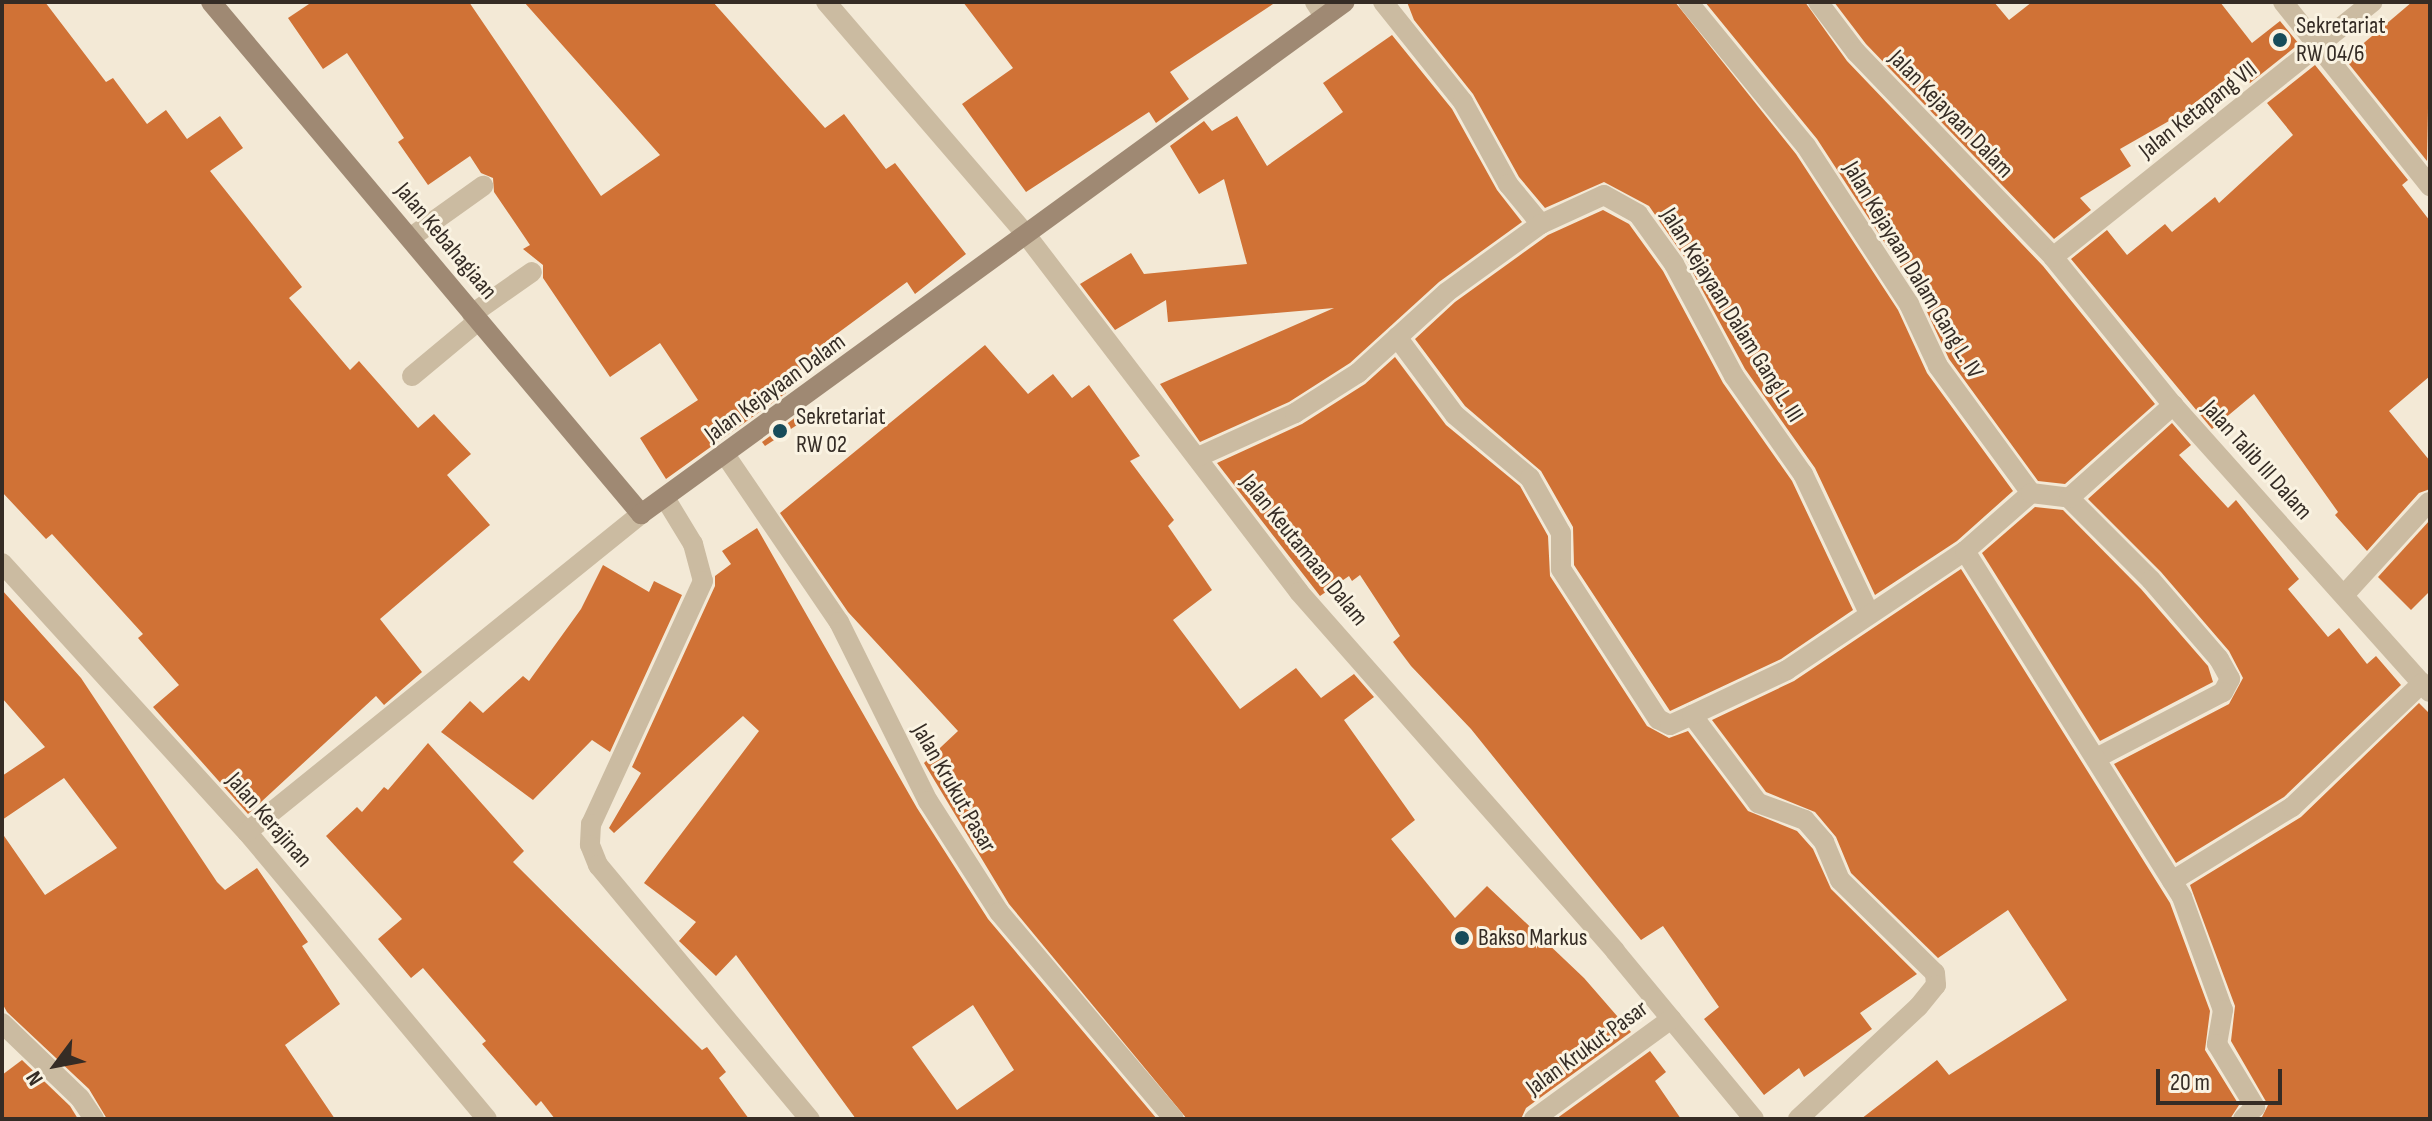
<!DOCTYPE html>
<style>
body{margin:0}
#map{position:relative;width:2432px;height:1121px;overflow:hidden;background:#f3e9d6;font-family:"Sofia Sans Condensed",sans-serif}
div>[style]{position:absolute}
[style*='--x']{left:calc(var(--x)*1px);top:calc(var(--y)*1px);width:calc(var(--w)*1px);rotate:calc(var(--a)*1deg)}
.building>*{inset:0;background:#d07236}
.lane>*{height:20px;margin:-10px;padding:0 10px;transform-origin:10px;border-radius:10px;background:#cbbba1}
.street>*{height:20px;margin:-10px;padding:0 10px;transform-origin:10px;border-radius:10px;background:#cbbba1}
.secondary>*{height:20px;margin:-10px;padding:0 10px;transform-origin:10px;border-radius:10px;background:#9f8973}
.dots>*{width:22px;height:22px;translate:-50% -50%;box-sizing:border-box;border:4px solid #faf3e2;border-radius:50%}
span{translate:-50% -50%;white-space:nowrap;text-align:center;line-height:1.15;-webkit-text-stroke:6px #faf3e2;paint-order:stroke}
.poi-label{font-size:24px;color:#352c25}
.left{translate:0 -50%;text-align:left}
.street-label{font-size:24px;color:#352c25}
.frame{position:absolute;inset:0;border:4px solid #352c25;pointer-events:none}
.north{position:absolute;left:16px;top:1025px;width:80px;height:80px;-webkit-text-stroke:6px #faf3e2;paint-order:stroke;rotate:238deg;font-size:22px;font-weight:700;line-height:32px;text-align:center;color:#352c25}
.north::after{content:'';display:block;margin:auto;width:28px;height:36px;background:#352c25;clip-path:polygon(50% 0,100% 100%,50% 72%,0 100%)}
.scale{position:absolute;left:2156px;top:1069px;width:126px;height:36px;box-sizing:border-box;border:4px solid #352c25;border-top:0;padding-left:10px;font-size:24px;line-height:28px;white-space:nowrap;color:#352c25;-webkit-text-stroke:6px #faf3e2;paint-order:stroke}
</style>
<div id="map">
<div class="building">
<i style="clip-path:polygon(2px 2px,45px 2px,106px 82px,113px 78px,147px 124px,166px 110px,187px 139px,220px 116px,243px 148px,210px 171px,302px 287px,289px 298px,350px 370px,359px 361px,418px 428px,434px 414px,471px 454px,447px 475px,490px 525px,380px 619px,422px 672px,384px 705px,376px 696px,248px 814px,153px 707px,179px 685px,138px 638px,143px 634px,52px 534px,46px 539px,2px 492px)"></i>
<i style="clip-path:polygon(312px 2px,469px 2px,601px 196px,660px 155px,524px 2px,713px 2px,825px 128px,844px 114px,886px 169px,895px 163px,966px 254px,915px 294px,907px 282px,823px 344px,828px 351px,780px 384px,786px 393px,666px 479px,640px 438px,698px 400px,660px 343px,610px 377px,543px 278px,543px 265px,523px 249px,530px 245px,494px 192px,493px 178px,481px 173px,470px 156px,428px 185px,398px 142px,404px 138px,347px 53px,323px 69px,288px 18px)"></i>
<i style="clip-path:polygon(963px 2px,1276px 2px,1170px 72px,1189px 99px,1156px 123px,1149px 112px,1026px 192px,962px 104px,1013px 68px)"></i>
<i style="clip-path:polygon(1407px 2px,1675px 2px,1796px 154px,1898px 310px,1927px 373px,2013px 491px,1957px 541px,1875px 595px,1815px 468px,1745px 369px,1685px 258px,1649px 206px,1604px 182px,1545px 208px,1519px 177px,1473px 94px,1414px 20px)"></i>
<i style="clip-path:polygon(1705px 2px,1805px 2px,1847px 61px,2043px 266px,2155px 404px,2065px 484px,2038px 481px,1949px 359px,1920px 297px,1817px 139px)"></i>
<i style="clip-path:polygon(1834px 2px,1994px 2px,2009px 20px,2032px 2px,2220px 2px,2252px 43px,2280px 21px,2299px 44px,2250px 83px,2238px 70px,2176px 117px,2120px 149px,2131px 166px,2080px 198px,2091px 210px,2054px 239px,1866px 44px)"></i>
<i style="clip-path:polygon(2412px 2px,2430px 2px,2427px 161px,2345px 59px)"></i>
<i style="clip-path:polygon(1392px 35px,1452px 109px,1497px 190px,1522px 222px,1439px 282px,1350px 363px,1289px 402px,1200px 442px,1160px 384px,1334px 308px,1168px 322px,1166px 300px,1115px 330px,1080px 284px,1131px 253px,1144px 274px,1247px 264px,1224px 179px,1199px 194px,1170px 146px,1204px 121px,1212px 131px,1237px 116px,1267px 166px,1343px 112px,1323px 83px)"></i>
<i style="clip-path:polygon(2315px 65px,2408px 180px,2402px 185px,2430px 221px,2430px 376px,2389px 411px,2430px 461px,2430px 489px,2419px 493px,2367px 551px,2335px 515px,2338px 512px,2254px 394px,2212px 429px,2071px 259px,2107px 230px,2127px 255px,2165px 224px,2172px 232px,2215px 197px,2219px 203px,2293px 135px,2267px 103px)"></i>
<i style="clip-path:polygon(1603px 210px,1629px 224px,1663px 271px,1723px 383px,1792px 481px,1853px 610px,1781px 659px,1670px 711px,1574px 565px,1573px 527px,1541px 471px,1465px 406px,1415px 339px,1455px 302px,1548px 235px)"></i>
<i style="clip-path:polygon(985px 345px,1028px 394px,1053px 374px,1072px 398px,1089px 385px,1140px 456px,1130px 461px,1174px 520px,1168px 526px,1212px 590px,1173px 620px,1240px 709px,1296px 668px,1321px 698px,1354px 674px,1374px 697px,1344px 720px,1415px 820px,1391px 839px,1455px 918px,1487px 886px,1584px 978px,1631px 1032px,1526px 1108px,1521px 1119px,1187px 1119px,1009px 904px,924px 763px,958px 731px,848px 612px,780px 513px)"></i>
<i style="clip-path:polygon(1395px 357px,1446px 425px,1520px 486px,1548px 536px,1550px 576px,1647px 726px,1669px 738px,1688px 731px,1748px 811px,1797px 831px,1813px 849px,1831px 889px,1917px 974px,1860px 1013px,1872px 1029px,1804px 1077px,1799px 1068px,1764px 1095px,1704px 1019px,1719px 1007px,1663px 926px,1641px 940px,1471px 729px,1411px 666px,1393px 642px,1400px 636px,1360px 575px,1352px 581px,1349px 576px,1320px 596px,1217px 463px,1302px 424px,1365px 384px)"></i>
<i style="clip-path:polygon(796px 417px,800px 423px,765px 446px,762px 442px)"></i>
<i style="clip-path:polygon(2172px 423px,2191px 445px,2179px 455px,2228px 508px,2236px 500px,2299px 579px,2288px 589px,2328px 637px,2339px 628px,2367px 664px,2376px 656px,2401px 685px,2284px 797px,2176px 863px,2114px 764px,2229px 704px,2243px 678px,2229px 651px,2161px 572px,2088px 499px)"></i>
<i style="clip-path:polygon(2035px 507px,2063px 510px,2141px 589px,2208px 666px,2213px 682px,2100px 741px,1982px 553px)"></i>
<i style="clip-path:polygon(2430px 520px,2430px 591px,2411px 610px,2378px 577px)"></i>
<i style="clip-path:polygon(evenodd,757px 528px,917px 808px,988px 919px,1157px 1119px,856px 1119px,736px 955px,716px 976px,679px 941px,696px 922px,644px 883px,759px 731px,743px 716px,614px 833px,609px 828px,641px 773px,632px 767px,715px 586px,715px 576px,731px 564px,722px 551px,757px 528px,973px 1005px,1014px 1070px,957px 1110px,912px 1047px,973px 1005px)"></i>
<i style="clip-path:polygon(603px 565px,649px 592px,654px 581px,682px 595px,610px 752px,592px 740px,533px 800px,441px 732px,470px 701px,483px 713px,523px 676px,529px 681px,581px 609px)"></i>
<i style="clip-path:polygon(1961px 569px,2170px 903px,2210px 1011px,2205px 1050px,2239px 1105px,2230px 1119px,1861px 1119px,1937px 1060px,1949px 1075px,2067px 1000px,2008px 910px,1938px 958px,1851px 873px,1836px 837px,1815px 812px,1766px 792px,1712px 720px,1794px 681px)"></i>
<i style="clip-path:polygon(2px 590px,81px 678px,217px 882px,225px 890px,257px 868px,308px 942px,302px 946px,340px 1004px,285px 1045px,335px 1119px,107px 1119px,89px 1089px,7px 1012px,2px 1003px,2px 833px,45px 895px,117px 848px,64px 778px,2px 820px,2px 776px,45px 747px,2px 698px)"></i>
<i style="clip-path:polygon(2419px 703px,2430px 714px,2430px 1119px,2261px 1119px,2268px 1105px,2231px 1041px,2235px 1006px,2190px 885px,2301px 817px)"></i>
<i style="clip-path:polygon(428px 743px,524px 851px,513px 862px,702px 1050px,707px 1047px,726px 1072px,719px 1078px,749px 1119px,555px 1119px,541px 1101px,536px 1106px,482px 1044px,486px 1041px,423px 968px,411px 978px,378px 939px,402px 919px,326px 836px,357px 807px,362px 812px,384px 787px,388px 790px)"></i>
<i style="clip-path:polygon(1650px 1051px,1666px 1072px,1655px 1081px,1681px 1119px,1556px 1119px)"></i>
<i style="clip-path:polygon(22px 1060px,70px 1106px,78px 1119px,2px 1119px,2px 1075px)"></i>
</div>
<div class="lane">
<i style="--x:410;--y:238;--w:90;--a:-35.5"></i>
<i style="--x:472;--y:314;--w:73;--a:-35"></i>
<i style="--x:412;--y:376;--w:86;--a:-39.8"></i>
<i style="--x:2344;--y:595;--w:126;--a:-47.6"></i>
</div>
<div class="street">
<i style="--x:826;--y:2;--w:308;--a:49.3"></i>
<i style="--x:1027;--y:236;--w:448;--a:52.6"></i>
<i style="--x:1299;--y:592;--w:478;--a:48.6"></i>
<i style="--x:1615;--y:951;--w:218;--a:50.4"></i>
<i style="--x:1315;--y:2;--w:17;--a:57"></i>
<i style="--x:1383;--y:2;--w:128;--a:51.3"></i>
<i style="--x:1463;--y:102;--w:94;--a:61.2"></i>
<i style="--x:1508;--y:184;--w:52;--a:50.5"></i>
<i style="--x:1541;--y:224;--w:69;--a:-24.7"></i>
<i style="--x:1604;--y:195;--w:39;--a:29"></i>
<i style="--x:1638;--y:214;--w:62;--a:54.2"></i>
<i style="--x:1674;--y:264;--w:127;--a:61.8"></i>
<i style="--x:1734;--y:376;--w:120;--a:54.9"></i>
<i style="--x:1803;--y:474;--w:154;--a:64.6"></i>
<i style="--x:1688;--y:2;--w:186;--a:50.7"></i>
<i style="--x:1806;--y:146;--w:189;--a:56.9"></i>
<i style="--x:1909;--y:304;--w:68;--a:64.9"></i>
<i style="--x:1938;--y:366;--w:157;--a:53.8"></i>
<i style="--x:1818;--y:2;--w:63;--a:52.8"></i>
<i style="--x:1856;--y:52;--w:284;--a:46.1"></i>
<i style="--x:2053;--y:257;--w:191;--a:51"></i>
<i style="--x:2173;--y:405;--w:385;--a:48.2"></i>
<i style="--x:2283;--y:2;--w:236;--a:51.4"></i>
<i style="--x:2053;--y:257;--w:409;--a:-38.6"></i>
<i style="--x:1397;--y:337;--w:97;--a:53.4"></i>
<i style="--x:1455;--y:415;--w:98;--a:40"></i>
<i style="--x:1530;--y:478;--w:63;--a:60.6"></i>
<i style="--x:1561;--y:533;--w:36;--a:90"></i>
<i style="--x:1561;--y:569;--w:179;--a:57.1"></i>
<i style="--x:1658;--y:719;--w:13;--a:27"></i>
<i style="--x:1670;--y:725;--w:24;--a:-24"></i>
<i style="--x:1692;--y:715;--w:110;--a:53.1"></i>
<i style="--x:1758;--y:803;--w:50;--a:19.9"></i>
<i style="--x:1805;--y:820;--w:29;--a:49"></i>
<i style="--x:1824;--y:842;--w:41;--a:67.2"></i>
<i style="--x:1840;--y:880;--w:133;--a:44.4"></i>
<i style="--x:1935;--y:973;--w:12;--a:85"></i>
<i style="--x:1936;--y:985;--w:28;--a:129"></i>
<i style="--x:1918;--y:1007;--w:164;--a:137"></i>
<i style="--x:726;--y:456;--w:201;--a:55.8"></i>
<i style="--x:839;--y:622;--w:200;--a:63.6"></i>
<i style="--x:928;--y:801;--w:132;--a:57.4"></i>
<i style="--x:999;--y:912;--w:271;--a:49.8"></i>
<i style="--x:1198;--y:457;--w:107;--a:-24.4"></i>
<i style="--x:1295;--y:413;--w:75;--a:-32.4"></i>
<i style="--x:1358;--y:373;--w:120;--a:-42.3"></i>
<i style="--x:1447;--y:292;--w:116;--a:-35.9"></i>
<i style="--x:665;--y:498;--w:54;--a:58.7"></i>
<i style="--x:693;--y:544;--w:38;--a:75"></i>
<i style="--x:703;--y:581;--w:268;--a:114.7"></i>
<i style="--x:591;--y:824;--w:21;--a:93"></i>
<i style="--x:590;--y:845;--w:22;--a:68"></i>
<i style="--x:598;--y:865;--w:331;--a:50.2"></i>
<i style="--x:2069;--y:498;--w:116;--a:45"></i>
<i style="--x:2151;--y:580;--w:104;--a:49.3"></i>
<i style="--x:2219;--y:659;--w:23;--a:61"></i>
<i style="--x:2230;--y:679;--w:15;--a:118"></i>
<i style="--x:2223;--y:692;--w:143;--a:152.5"></i>
<i style="--x:1965;--y:551;--w:408;--a:57.9"></i>
<i style="--x:2182;--y:897;--w:120;--a:70.1"></i>
<i style="--x:2223;--y:1010;--w:35;--a:100"></i>
<i style="--x:2217;--y:1044;--w:74;--a:58.9"></i>
<i style="--x:2255;--y:1107;--w:17;--a:135"></i>
<i style="--x:2;--y:563;--w:364;--a:47.7"></i>
<i style="--x:247;--y:832;--w:374;--a:50.1"></i>
<i style="--x:1692;--y:715;--w:105;--a:-25.3"></i>
<i style="--x:1787;--y:670;--w:214;--a:-33.8"></i>
<i style="--x:1965;--y:551;--w:88;--a:-41.3"></i>
<i style="--x:2031;--y:493;--w:38;--a:7"></i>
<i style="--x:2069;--y:498;--w:140;--a:-41.8"></i>
<i style="--x:247;--y:832;--w:506;--a:-38.91"></i>
<i style="--x:2172;--y:881;--w:141;--a:-31.7"></i>
<i style="--x:2292;--y:807;--w:180;--a:-43.6"></i>
<i style="--x:2;--y:1023;--w:108;--a:43.9"></i>
<i style="--x:80;--y:1098;--w:25;--a:56"></i>
<i style="--x:1534;--y:1119;--w:170;--a:-36.1"></i>
</div>
<div class="secondary">
<i style="--x:211;--y:2;--w:669;--a:49.97"></i>
<i style="--x:641;--y:514;--w:870;--a:-36.03"></i>
</div>
<div class="dots">
<i style="left:2280px;top:40px;background:#174c5a"></i>
<i style="left:780px;top:431px;background:#174c5a"></i>
<i style="left:1462px;top:938px;background:#174c5a"></i>
</div>
<div class="poi-label">
<span class="left" style="left:2296px;top:40px">Sekretariat<br>RW 04/6</span>
<span class="left" style="left:796px;top:431px">Sekretariat<br>RW 02</span>
<span class="left" style="left:1478px;top:938px">Bakso Markus</span>
</div>
<div class="street-label">
<span style="left:2198px;top:110px;rotate:-38deg">Jalan Ketapang VII</span>
<span style="left:1951px;top:114px;rotate:46deg">Jalan Kejayaan Dalam</span>
<span style="left:446px;top:241px;rotate:50deg">Jalan Kebahagiaan</span>
<span style="left:1913px;top:270px;rotate:59deg">Jalan Kejayaan Dalam Gang L. IV</span>
<span style="left:1732px;top:315px;rotate:58deg">Jalan Kejayaan Dalam Gang L. III</span>
<span style="left:775px;top:388px;rotate:-36deg">Jalan Kejayaan Dalam</span>
<span style="left:2257px;top:460px;rotate:48deg">Jalan Talib III Dalam</span>
<span style="left:1304px;top:550px;rotate:51deg">Jalan Keutamaan Dalam</span>
<span style="left:954px;top:788px;rotate:60deg">Jalan Krukut Pasar</span>
<span style="left:269px;top:820px;rotate:49deg">Jalan Kerajinan</span>
<span style="left:1587px;top:1048px;rotate:-36deg">Jalan Krukut Pasar</span>
</div>
<div class="frame"></div>
<div class="north">N</div>
<div class="scale">20 m</div>
</div>
